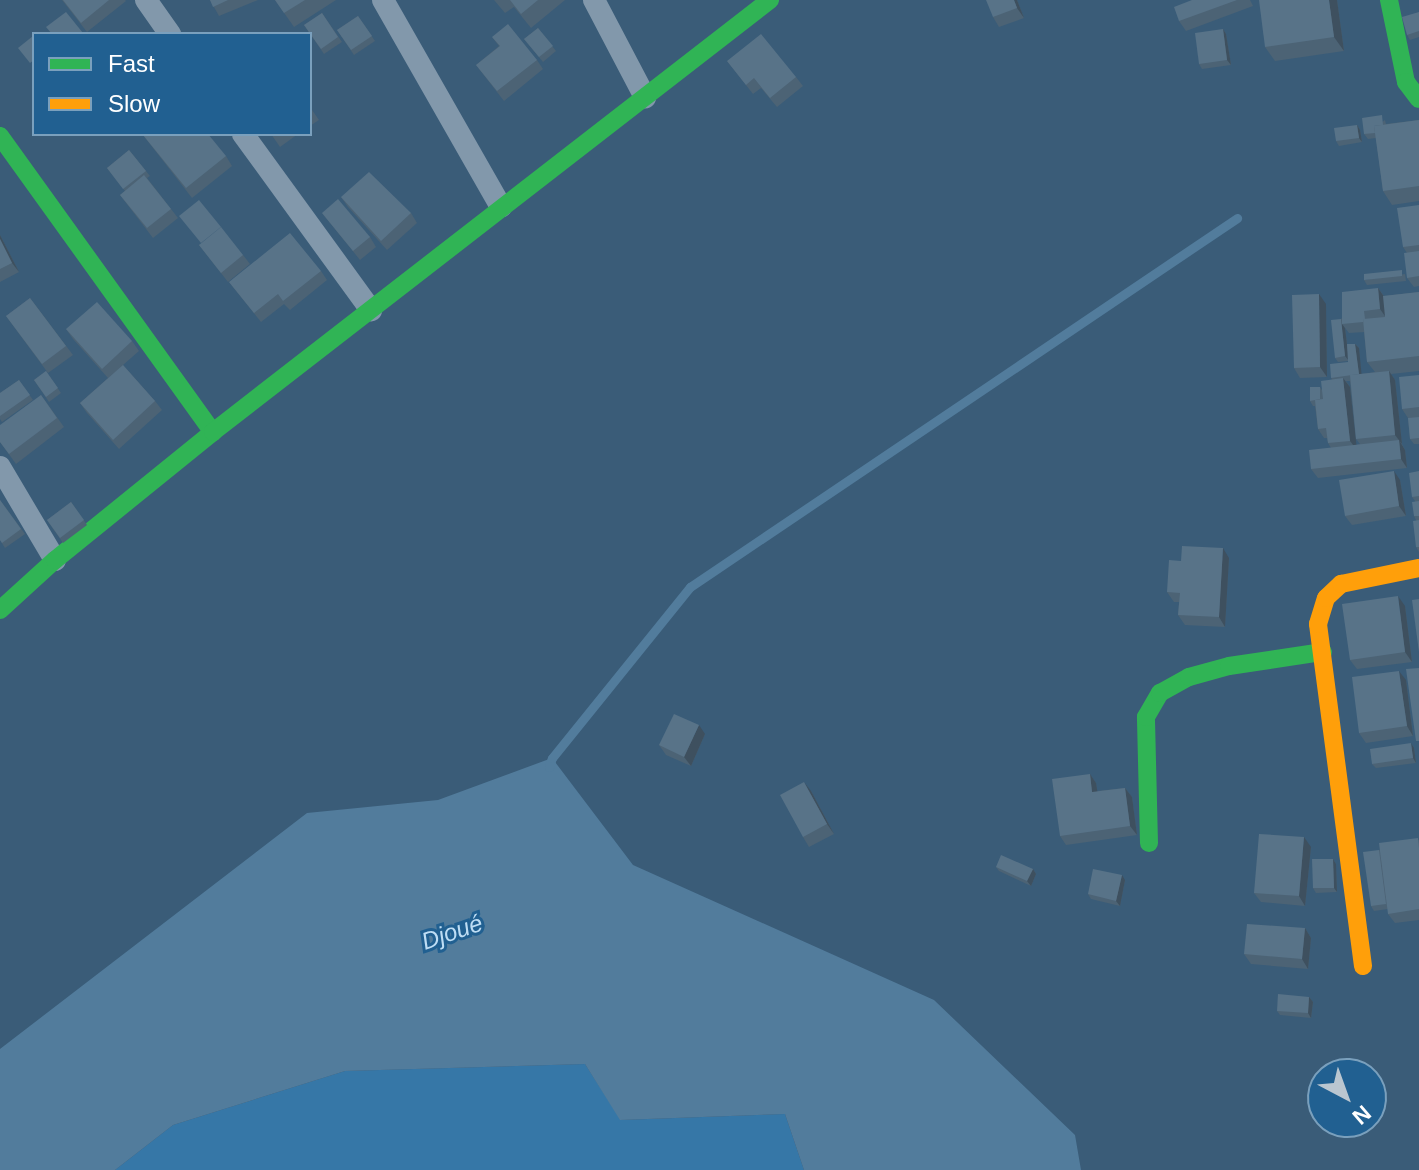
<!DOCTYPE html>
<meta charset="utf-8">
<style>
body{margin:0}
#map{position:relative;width:1419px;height:1170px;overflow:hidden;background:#3a5c78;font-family:Arial,sans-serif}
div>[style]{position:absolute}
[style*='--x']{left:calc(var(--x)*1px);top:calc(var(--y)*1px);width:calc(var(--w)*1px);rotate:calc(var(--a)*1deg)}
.green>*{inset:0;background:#3677a7}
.water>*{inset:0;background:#527c9c}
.stream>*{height:9px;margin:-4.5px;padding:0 4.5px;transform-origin:4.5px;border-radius:4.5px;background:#527c9c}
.street>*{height:22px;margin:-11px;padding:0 11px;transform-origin:11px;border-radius:11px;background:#8298ab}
.fast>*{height:18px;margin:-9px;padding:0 9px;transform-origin:9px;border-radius:9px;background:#30b455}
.slow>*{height:18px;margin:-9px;padding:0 9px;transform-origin:9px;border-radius:9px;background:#ff9f0a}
.wall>*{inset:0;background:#4c6375}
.shaded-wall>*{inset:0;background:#3e505f}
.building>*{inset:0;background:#587388}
span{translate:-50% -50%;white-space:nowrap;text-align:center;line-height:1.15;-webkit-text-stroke:6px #216091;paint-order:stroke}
.water-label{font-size:24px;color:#beddf4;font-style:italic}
.legend{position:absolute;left:32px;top:32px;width:280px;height:104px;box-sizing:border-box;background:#216091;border:2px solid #7aa0bd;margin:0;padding:10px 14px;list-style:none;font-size:24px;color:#fff}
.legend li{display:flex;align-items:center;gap:16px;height:40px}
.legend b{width:40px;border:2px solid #7aa0bd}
.north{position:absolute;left:1307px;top:1058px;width:80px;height:80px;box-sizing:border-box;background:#216091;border:2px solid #7aa0bd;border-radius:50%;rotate:139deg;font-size:22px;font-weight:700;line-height:32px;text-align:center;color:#fff}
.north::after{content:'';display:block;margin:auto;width:28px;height:36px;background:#bac6d0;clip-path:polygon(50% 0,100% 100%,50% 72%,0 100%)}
</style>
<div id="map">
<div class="green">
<i style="clip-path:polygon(585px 1064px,621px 1120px,785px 1114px,804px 1170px,115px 1170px,173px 1125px,345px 1071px)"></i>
</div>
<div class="water">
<i style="clip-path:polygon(552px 758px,633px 865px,934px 1000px,1075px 1135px,1081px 1170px,804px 1170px,785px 1114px,620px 1120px,585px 1064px,345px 1071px,173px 1125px,115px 1170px,0 1170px,0 1049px,307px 813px,438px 800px)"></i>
</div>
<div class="stream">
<i style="--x:549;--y:767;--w:9;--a:-72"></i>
<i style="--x:552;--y:758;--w:220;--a:-51.1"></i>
<i style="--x:690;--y:587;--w:660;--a:-34"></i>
</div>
<div class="street">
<i style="--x:146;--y:0;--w:42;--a:54.8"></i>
<i style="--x:383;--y:0;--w:238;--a:60.3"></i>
<i style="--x:594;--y:0;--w:110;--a:62.3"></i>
<i style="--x:243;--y:134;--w:218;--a:54"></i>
<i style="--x:0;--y:467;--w:108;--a:59.4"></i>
</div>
<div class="fast">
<i style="--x:1389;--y:0;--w:84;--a:78.3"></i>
<i style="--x:1406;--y:82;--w:21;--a:53"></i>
<i style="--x:0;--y:136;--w:365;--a:54.3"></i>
<i style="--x:0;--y:610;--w:74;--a:-42.3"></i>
<i style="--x:55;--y:560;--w:203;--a:-39"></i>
<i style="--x:213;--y:432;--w:705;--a:-37.8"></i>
<i style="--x:1149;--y:843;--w:126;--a:-91.4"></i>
<i style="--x:1146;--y:717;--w:28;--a:-60"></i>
<i style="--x:1160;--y:693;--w:33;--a:-29"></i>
<i style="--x:1189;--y:677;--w:41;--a:-15.4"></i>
<i style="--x:1229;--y:666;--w:95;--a:-8.5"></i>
</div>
<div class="slow">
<i style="--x:1363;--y:966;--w:345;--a:-97.5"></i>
<i style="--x:1318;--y:624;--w:27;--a:-73"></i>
<i style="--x:1326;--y:598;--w:21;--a:-43"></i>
<i style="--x:1341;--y:584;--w:80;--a:-11.6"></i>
</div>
<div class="wall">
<i style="clip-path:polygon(62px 0,125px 0,126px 1px,87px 32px)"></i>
<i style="clip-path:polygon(210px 0,258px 0,219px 16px)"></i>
<i style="clip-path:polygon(275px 0,336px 0,294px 27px)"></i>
<i style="clip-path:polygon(494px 0,565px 0,531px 28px,514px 7px,505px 13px)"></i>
<i style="clip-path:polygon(1017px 0,1024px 18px,999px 27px,993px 17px)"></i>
<i style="clip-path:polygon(1192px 0,1250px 0,1253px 6px,1186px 31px,1179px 21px)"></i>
<i style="clip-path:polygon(1337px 0,1344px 51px,1275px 61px,1265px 47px)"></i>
<i style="clip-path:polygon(1419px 12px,1419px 37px,1410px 40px,1407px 35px)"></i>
<i style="clip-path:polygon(322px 13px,342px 42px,324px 54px,304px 25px)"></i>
<i style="clip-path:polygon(358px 16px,375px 41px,354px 55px,337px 30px)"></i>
<i style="clip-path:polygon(538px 28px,556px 51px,543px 62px,524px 39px)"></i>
<i style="clip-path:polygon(1223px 29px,1226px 34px,1231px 65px,1202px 69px,1199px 64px)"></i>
<i style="clip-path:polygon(492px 37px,537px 60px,543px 69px,504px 101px,476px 65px,499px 46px)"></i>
<i style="clip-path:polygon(727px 61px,796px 77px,803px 86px,777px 107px,761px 88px,753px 94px)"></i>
<i style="clip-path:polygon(310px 107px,319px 120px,310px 126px)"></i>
<i style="clip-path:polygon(1385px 120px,1386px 124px,1419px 120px,1419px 201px,1392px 205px,1383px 191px,1376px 138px,1368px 139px,1364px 134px)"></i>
<i style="clip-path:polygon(1357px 125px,1360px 130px,1362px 142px,1339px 146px,1336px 141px)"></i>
<i style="clip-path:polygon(271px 134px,298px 134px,280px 147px)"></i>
<i style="clip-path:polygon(143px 135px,226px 156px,232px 166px,192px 198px)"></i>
<i style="clip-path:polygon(129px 150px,150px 176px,147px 178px,178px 218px,153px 238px,120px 195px,125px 191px,107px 168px)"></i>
<i style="clip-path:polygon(341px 197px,411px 213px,417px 223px,387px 250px,348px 207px)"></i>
<i style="clip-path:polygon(1419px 205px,1419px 286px,1414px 287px,1407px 278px,1407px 253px,1403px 247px)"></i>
<i style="clip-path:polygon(322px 213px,370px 237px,376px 247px,360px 260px)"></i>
<i style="clip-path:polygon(0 235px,19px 272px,0 282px)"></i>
<i style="clip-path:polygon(201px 244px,243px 255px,250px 264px,228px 282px,199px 245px)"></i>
<i style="clip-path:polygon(321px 271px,327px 280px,290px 310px,284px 304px,261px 322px,229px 282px)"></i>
<i style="clip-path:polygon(1405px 274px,1406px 281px,1367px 285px,1364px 280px)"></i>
<i style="clip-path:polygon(evenodd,1378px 288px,1384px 296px,1419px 292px,1419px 371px,1391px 374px,1395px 380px,1402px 444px,1405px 450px,1407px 468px,1318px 478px,1311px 469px,1331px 448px,1328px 443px,1327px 438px,1324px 438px,1318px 429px,1315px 406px,1313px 406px,1310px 401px,1320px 387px,1322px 390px,1332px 379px,1331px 378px,1348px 362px,1348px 361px,1338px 362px,1335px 358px,1341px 319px,1378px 288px,1345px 328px,1349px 333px,1364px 332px,1367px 362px,1375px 372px,1361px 374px,1359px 348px,1355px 344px,1347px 344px,1345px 328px,1378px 288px,1346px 381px,1350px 381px,1356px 439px,1360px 444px,1356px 445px,1350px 387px,1346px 381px)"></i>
<i style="clip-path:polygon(30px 298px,73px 355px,48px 373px,6px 316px)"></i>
<i style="clip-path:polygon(1326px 304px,1327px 377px,1300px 378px,1294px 368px)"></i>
<i style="clip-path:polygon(66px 329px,132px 341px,139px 351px,123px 365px,155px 401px,162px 410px,119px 449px,87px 413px,80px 403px,108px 378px,73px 339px)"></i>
<i style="clip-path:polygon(46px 371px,61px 393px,49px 402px,34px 380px)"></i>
<i style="clip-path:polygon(1419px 375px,1419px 444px,1414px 444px,1410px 439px,1408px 418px,1402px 409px)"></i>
<i style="clip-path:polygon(19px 380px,33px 400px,2px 422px,0 419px,0 393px)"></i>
<i style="clip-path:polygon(41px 395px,64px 427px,16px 464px,0 442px)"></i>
<i style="clip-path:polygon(1419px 471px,1419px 552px,1416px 547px,1416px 520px,1414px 516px,1415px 501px,1412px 497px)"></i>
<i style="clip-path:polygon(1400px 480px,1406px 516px,1352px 525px,1345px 516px)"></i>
<i style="clip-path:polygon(0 500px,25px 534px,5px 548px,0 540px)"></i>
<i style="clip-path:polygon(71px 502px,87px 525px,63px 543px,47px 520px)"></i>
<i style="clip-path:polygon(1229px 558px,1225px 627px,1185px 625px,1178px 615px,1179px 602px,1174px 602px,1167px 592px,1181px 561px)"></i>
<i style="clip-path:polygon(1405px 606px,1412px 662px,1357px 669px,1350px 660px)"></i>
<i style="clip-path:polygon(1406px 680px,1413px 736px,1366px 743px,1359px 733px)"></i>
<i style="clip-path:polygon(705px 734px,691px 766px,666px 755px,659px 745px)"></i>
<i style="clip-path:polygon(1414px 748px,1416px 763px,1376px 768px,1372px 764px)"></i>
<i style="clip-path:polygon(1090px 774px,1096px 783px,1097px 791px,1125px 788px,1132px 797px,1137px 835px,1066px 845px,1060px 836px)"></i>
<i style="clip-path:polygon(811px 791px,834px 834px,809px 847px,803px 837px)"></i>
<i style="clip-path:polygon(1419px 840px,1419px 920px,1395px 923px,1388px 914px,1388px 909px,1374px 911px,1371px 906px,1379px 850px)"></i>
<i style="clip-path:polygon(1311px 847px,1305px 906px,1261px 902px,1254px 893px)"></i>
<i style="clip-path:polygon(1333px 859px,1336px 864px,1337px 892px,1316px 893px,1313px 888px)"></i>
<i style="clip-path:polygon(996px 867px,1033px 869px,1036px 874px,1031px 886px,999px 871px)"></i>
<i style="clip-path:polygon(1125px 880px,1120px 906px,1091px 899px,1088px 894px)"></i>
<i style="clip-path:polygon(1305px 928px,1311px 938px,1308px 969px,1251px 964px,1244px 954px)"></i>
<i style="clip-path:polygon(1309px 997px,1313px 1002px,1311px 1018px,1280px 1015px,1277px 1011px)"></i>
</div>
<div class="shaded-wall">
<i style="clip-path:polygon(1014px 0,1017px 0,1024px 18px,1017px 8px)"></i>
<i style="clip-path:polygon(1329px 0,1337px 0,1344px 51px,1334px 37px)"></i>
<i style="clip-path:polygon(1223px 29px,1226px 34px,1231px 65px,1227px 60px)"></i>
<i style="clip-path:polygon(1357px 125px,1360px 130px,1362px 142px,1359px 138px)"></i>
<i style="clip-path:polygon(0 235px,19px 272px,12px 263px,0 239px)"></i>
<i style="clip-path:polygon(1378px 288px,1385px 298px,1387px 319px,1380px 309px)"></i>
<i style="clip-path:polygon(1319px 294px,1326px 304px,1327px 377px,1320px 367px)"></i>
<i style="clip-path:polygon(1341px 319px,1342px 324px,1345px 328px,1349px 361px,1345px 356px)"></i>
<i style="clip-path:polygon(1355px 344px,1359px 348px,1362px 379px,1359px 375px)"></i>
<i style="clip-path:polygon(1389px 371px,1395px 380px,1402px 444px,1395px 435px)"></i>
<i style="clip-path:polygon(1343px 378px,1350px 387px,1357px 450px,1350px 441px)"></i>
<i style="clip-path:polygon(1399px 440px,1405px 450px,1407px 468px,1401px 459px)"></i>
<i style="clip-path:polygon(1394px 471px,1400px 480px,1406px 516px,1399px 506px)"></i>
<i style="clip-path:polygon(1223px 548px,1229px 558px,1225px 627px,1219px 617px)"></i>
<i style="clip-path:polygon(1398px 596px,1405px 606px,1412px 662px,1405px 652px)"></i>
<i style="clip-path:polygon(1399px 671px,1406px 680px,1413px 736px,1407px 726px)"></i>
<i style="clip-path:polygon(699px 725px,705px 734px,691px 766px,684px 757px)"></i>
<i style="clip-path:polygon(1411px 743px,1414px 748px,1416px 763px,1413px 758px)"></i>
<i style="clip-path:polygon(1090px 774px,1096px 783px,1099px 802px,1092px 792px)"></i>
<i style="clip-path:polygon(804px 782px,811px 791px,834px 834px,827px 824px)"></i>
<i style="clip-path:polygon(1125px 788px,1132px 797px,1137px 835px,1130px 826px)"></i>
<i style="clip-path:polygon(1304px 837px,1311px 847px,1305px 906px,1299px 896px)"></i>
<i style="clip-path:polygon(1333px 859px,1336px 864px,1337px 892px,1334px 888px)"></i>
<i style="clip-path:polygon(1033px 869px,1036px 874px,1031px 886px,1027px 881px)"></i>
<i style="clip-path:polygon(1122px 875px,1125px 880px,1120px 906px,1116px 901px)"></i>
<i style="clip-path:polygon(1305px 928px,1311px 938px,1308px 969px,1302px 959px)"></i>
<i style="clip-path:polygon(1309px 997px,1313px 1002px,1311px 1018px,1308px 1013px)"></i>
</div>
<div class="building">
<i style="clip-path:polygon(63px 0,109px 0,81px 23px)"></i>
<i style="clip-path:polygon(210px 0,228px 0,213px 7px)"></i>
<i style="clip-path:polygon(275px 0,305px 0,284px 13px)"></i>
<i style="clip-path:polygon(510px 0,538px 0,521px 14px)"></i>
<i style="clip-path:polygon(986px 0,1014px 0,1017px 8px,993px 17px)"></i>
<i style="clip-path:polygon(1192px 0,1237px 0,1179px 21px,1174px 7px)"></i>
<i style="clip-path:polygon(1259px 0,1329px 0,1334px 37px,1265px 47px)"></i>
<i style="clip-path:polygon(66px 12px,83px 33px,82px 34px,52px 34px,46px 27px)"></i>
<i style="clip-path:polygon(1419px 12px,1419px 31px,1407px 35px,1402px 17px)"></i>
<i style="clip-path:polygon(322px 13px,338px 37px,321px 49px,304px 25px)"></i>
<i style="clip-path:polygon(358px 16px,372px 36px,351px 50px,337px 30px)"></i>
<i style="clip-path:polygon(508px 24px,537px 60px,497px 91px,476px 65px,500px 46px,492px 37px)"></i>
<i style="clip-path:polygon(538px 28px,553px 46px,539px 57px,524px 39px)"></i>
<i style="clip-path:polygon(1223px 29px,1227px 60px,1199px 64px,1195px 33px)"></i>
<i style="clip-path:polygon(761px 34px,796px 77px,770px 98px,754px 78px,746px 85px,727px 61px)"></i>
<i style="clip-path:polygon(33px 36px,34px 37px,34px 60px,30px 63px,18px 48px)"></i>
<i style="clip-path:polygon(1382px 115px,1383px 125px,1374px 126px,1375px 133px,1364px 134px,1362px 118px)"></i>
<i style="clip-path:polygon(1419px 120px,1419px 186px,1383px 191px,1374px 126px)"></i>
<i style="clip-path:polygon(1357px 125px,1359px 138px,1336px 141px,1334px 128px)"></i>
<i style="clip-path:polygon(145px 134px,208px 134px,226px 156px,186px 188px,143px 135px)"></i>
<i style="clip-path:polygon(129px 150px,146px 171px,123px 189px,107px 168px)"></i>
<i style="clip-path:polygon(369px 172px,411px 213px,381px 241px,341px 197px)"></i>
<i style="clip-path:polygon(144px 175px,171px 209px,147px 228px,120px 195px)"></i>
<i style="clip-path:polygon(338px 199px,370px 237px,353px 251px,322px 213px)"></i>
<i style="clip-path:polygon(199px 200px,221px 227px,201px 243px,179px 216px)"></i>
<i style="clip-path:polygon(1419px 205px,1419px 245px,1403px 247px,1397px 208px)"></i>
<i style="clip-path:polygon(221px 227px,243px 255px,221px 273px,199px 245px)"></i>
<i style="clip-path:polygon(290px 233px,321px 271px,283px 301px,278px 294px,254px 313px,229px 282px)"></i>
<i style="clip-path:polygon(0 239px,12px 263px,0 269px)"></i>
<i style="clip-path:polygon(1419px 251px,1419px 276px,1407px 278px,1404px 253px)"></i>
<i style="clip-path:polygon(1402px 270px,1402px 276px,1364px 280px,1364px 274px)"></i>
<i style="clip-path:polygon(1378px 288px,1380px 309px,1364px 311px,1365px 319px,1363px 319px,1363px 322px,1342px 324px,1342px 292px)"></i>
<i style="clip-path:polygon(1419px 292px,1419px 356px,1367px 362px,1363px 319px,1385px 317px,1383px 296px)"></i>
<i style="clip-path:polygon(1319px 294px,1320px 367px,1294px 368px,1292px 295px)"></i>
<i style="clip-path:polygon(30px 298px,66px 346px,42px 364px,6px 316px)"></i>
<i style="clip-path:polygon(97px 302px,132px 341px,102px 369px,66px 329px)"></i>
<i style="clip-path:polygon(1341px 319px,1345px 356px,1335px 358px,1331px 320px)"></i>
<i style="clip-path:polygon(1347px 344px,1355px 344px,1359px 374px,1331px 378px,1330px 364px,1348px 362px)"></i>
<i style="clip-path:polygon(123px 365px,155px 401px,113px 440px,80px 403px)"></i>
<i style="clip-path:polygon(46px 371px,58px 388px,46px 397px,34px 380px)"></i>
<i style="clip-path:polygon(1389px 371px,1395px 435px,1356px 439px,1350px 375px)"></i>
<i style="clip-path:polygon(1419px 375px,1419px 407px,1402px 409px,1399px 377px)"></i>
<i style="clip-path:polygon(1343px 378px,1350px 441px,1328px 443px,1326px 428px,1318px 429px,1315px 400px,1323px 399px,1321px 381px)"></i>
<i style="clip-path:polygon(19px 380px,30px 395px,0 416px,0 393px)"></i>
<i style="clip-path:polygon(1310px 387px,1320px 387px,1320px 399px,1310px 401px)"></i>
<i style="clip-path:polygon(41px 395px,57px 418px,9px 454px,0 442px,0 425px)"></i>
<i style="clip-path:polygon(1419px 417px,1419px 438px,1410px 439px,1408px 418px)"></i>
<i style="clip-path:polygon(1399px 440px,1401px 459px,1311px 469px,1309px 450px)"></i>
<i style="clip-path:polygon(1394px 471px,1399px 506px,1345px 516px,1339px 480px)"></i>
<i style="clip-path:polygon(1419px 471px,1419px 496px,1412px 497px,1409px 473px)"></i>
<i style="clip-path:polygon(0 500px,21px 529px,2px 543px,0 540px)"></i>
<i style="clip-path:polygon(1419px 501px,1419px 516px,1414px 516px,1412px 502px)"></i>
<i style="clip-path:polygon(71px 502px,84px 520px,60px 538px,47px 520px)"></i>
<i style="clip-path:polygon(1419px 520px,1419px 547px,1416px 547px,1413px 521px)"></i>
<i style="clip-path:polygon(1182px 546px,1223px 548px,1219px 617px,1178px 615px,1180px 593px,1167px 592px,1169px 560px,1181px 561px)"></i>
<i style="clip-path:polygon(1398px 596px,1405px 652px,1350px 660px,1342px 604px)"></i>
<i style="clip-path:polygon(1419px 599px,1419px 652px,1412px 600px)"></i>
<i style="clip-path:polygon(1419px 668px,1419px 741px,1416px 741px,1406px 669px)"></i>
<i style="clip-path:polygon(1399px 671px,1407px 726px,1359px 733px,1352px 677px)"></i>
<i style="clip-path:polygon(674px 714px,699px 725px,684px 757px,659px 745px)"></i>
<i style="clip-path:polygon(1411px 743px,1413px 758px,1372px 764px,1370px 749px)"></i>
<i style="clip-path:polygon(1090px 774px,1092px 792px,1125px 788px,1130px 826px,1060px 836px,1052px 779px)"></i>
<i style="clip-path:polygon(804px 782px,827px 824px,803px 837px,780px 795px)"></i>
<i style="clip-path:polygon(1259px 834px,1304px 837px,1299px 896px,1254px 893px)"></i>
<i style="clip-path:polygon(1418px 838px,1419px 848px,1419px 909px,1388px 914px,1379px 843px)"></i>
<i style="clip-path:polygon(1379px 850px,1386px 904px,1371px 906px,1363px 852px)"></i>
<i style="clip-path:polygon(1001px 855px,1033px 869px,1027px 881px,996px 867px)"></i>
<i style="clip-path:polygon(1312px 859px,1333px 859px,1334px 888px,1313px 888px)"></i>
<i style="clip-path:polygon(1093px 869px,1122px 875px,1116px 901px,1088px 894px)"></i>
<i style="clip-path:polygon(1247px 924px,1305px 928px,1302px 959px,1244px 954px)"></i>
<i style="clip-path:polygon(1278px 994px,1309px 997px,1308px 1013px,1277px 1011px)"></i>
</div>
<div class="water-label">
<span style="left:452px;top:932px;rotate:-19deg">Djoué</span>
</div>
<ul class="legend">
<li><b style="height:10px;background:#30b455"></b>Fast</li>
<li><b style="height:10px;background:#ff9f0a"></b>Slow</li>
</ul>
<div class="north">N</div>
</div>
